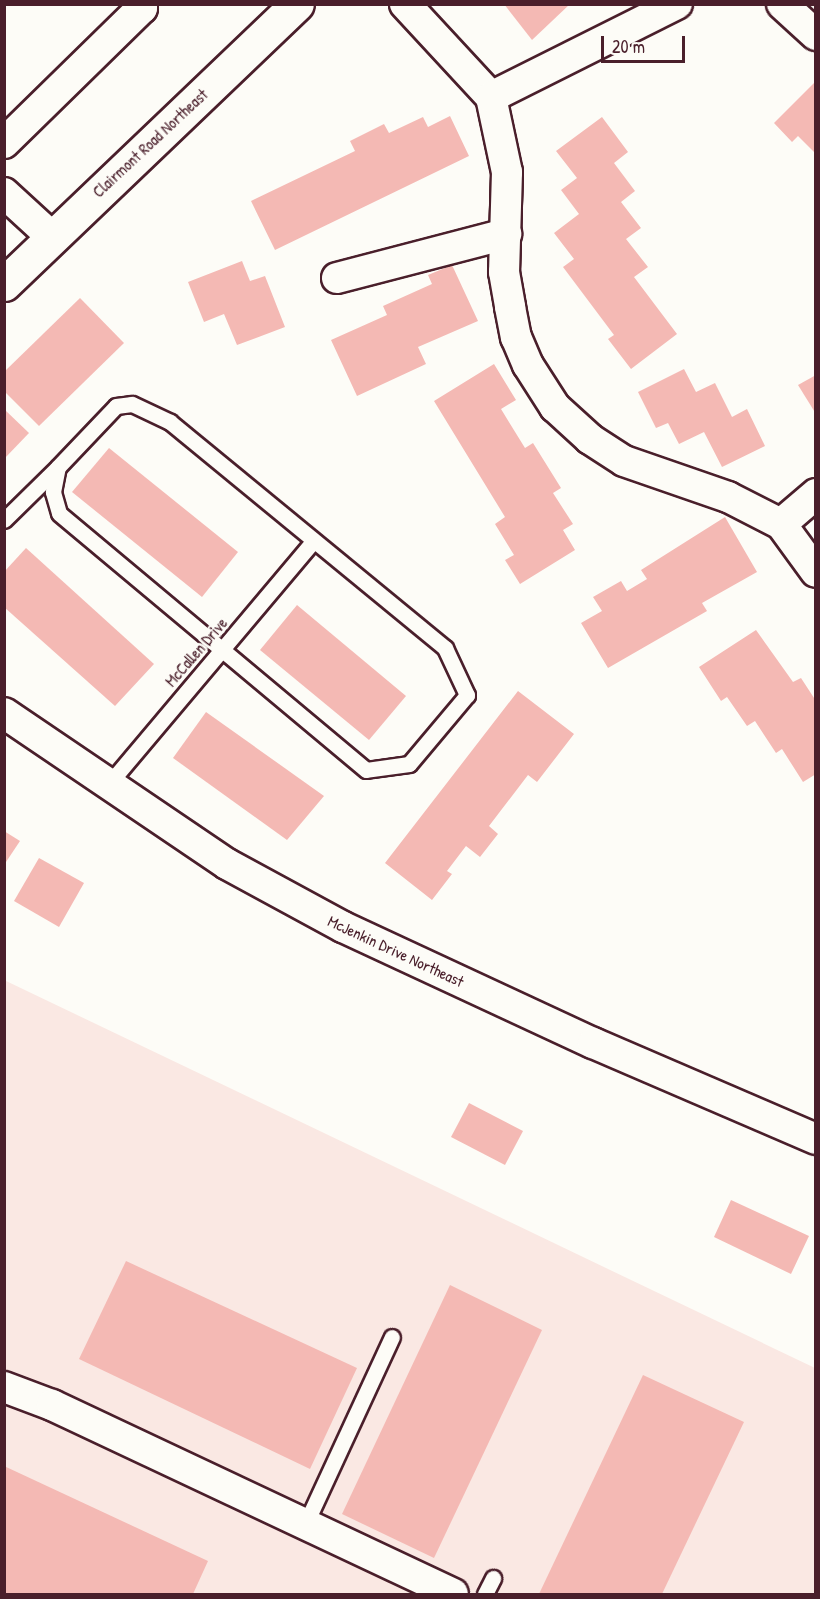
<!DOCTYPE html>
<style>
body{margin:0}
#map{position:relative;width:820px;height:1599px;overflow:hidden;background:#fdfcf7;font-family:"Patrick Hand",sans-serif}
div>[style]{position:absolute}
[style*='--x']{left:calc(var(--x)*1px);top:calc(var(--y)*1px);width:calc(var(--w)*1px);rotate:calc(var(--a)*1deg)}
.built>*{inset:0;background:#fae8e3}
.building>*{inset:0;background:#f4b9b4}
.roads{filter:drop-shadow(2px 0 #4a1f2b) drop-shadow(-2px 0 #4a1f2b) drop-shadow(0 2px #4a1f2b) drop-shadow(0 -2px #4a1f2b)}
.service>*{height:15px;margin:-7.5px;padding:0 7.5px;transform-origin:7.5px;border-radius:7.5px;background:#fdfcf7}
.minor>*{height:30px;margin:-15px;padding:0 15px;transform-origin:15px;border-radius:15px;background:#fdfcf7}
.primary>*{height:33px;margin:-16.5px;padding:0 16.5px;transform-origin:16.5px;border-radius:16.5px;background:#fdfcf7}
span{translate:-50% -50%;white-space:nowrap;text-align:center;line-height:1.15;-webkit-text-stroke:5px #fdfcf7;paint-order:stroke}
.street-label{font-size:16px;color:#4a1f2b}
.frame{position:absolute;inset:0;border:6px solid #4a1f2b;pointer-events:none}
.scale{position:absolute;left:601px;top:36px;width:84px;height:27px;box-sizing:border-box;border:3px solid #4a1f2b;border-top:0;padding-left:8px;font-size:18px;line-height:21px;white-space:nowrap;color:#4a1f2b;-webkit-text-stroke:4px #fdfcf7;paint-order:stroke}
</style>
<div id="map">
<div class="built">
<i style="clip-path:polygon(4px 980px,815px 1368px,815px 1594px,5px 1594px)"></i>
</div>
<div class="building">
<i style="clip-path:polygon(504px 4px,570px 4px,532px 40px)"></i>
<i style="clip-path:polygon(816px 81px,816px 154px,798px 136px,792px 142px,774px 123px)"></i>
<i style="clip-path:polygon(450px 116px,469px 156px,275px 250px,251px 201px,355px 151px,350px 141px,384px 124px,389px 133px,423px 117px,428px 127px)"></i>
<i style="clip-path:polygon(602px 117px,628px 152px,614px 163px,635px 191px,621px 202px,641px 228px,626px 239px,648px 267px,634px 277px,677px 334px,631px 369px,608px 339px,614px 335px,563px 267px,574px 259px,554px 233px,579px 214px,561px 190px,577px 178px,556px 151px)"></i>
<i style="clip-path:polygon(242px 261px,250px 281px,265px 276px,285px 327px,237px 345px,224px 314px,204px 322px,188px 282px)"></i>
<i style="clip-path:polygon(452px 265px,478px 321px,418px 347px,426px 364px,357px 396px,331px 340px,387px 315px,383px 306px,432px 284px,428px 275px)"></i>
<i style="clip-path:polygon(80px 298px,124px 343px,39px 426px,4px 391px,4px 372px)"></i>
<i style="clip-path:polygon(494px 364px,516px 400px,501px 409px,525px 448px,533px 443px,561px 488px,553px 493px,573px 524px,563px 530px,575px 550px,520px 584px,505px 560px,514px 555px,495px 524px,505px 517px,434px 401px)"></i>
<i style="clip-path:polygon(684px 369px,696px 392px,715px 383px,732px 417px,747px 409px,765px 446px,722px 467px,704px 432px,679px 444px,668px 423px,656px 428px,638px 392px)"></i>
<i style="clip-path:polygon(816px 375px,816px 414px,798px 385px)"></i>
<i style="clip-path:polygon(4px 409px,29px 433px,4px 459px)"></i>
<i style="clip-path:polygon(109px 448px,238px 552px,202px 597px,72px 492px)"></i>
<i style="clip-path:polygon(725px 517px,757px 572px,702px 603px,707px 611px,608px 668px,581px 623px,602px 611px,593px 597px,621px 581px,627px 591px,647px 579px,641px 570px)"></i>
<i style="clip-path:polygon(26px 548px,154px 664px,115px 706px,4px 607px,4px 572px)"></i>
<i style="clip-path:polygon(297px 605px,406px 696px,369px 740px,260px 650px)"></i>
<i style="clip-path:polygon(756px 630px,793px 682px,801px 678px,816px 701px,816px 774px,803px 782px,782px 749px,776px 753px,755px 721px,747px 726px,727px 697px,721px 701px,699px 667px)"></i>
<i style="clip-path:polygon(518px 691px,574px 734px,537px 782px,528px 775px,489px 826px,498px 834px,480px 857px,466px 846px,447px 871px,452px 874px,432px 900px,385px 863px)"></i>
<i style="clip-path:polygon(206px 712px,324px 796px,287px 840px,173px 758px)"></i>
<i style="clip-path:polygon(4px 831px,20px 841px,4px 865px)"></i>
<i style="clip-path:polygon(39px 858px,84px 883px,59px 927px,14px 901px)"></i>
<i style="clip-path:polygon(469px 1103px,523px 1131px,505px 1165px,451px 1137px)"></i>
<i style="clip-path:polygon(731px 1200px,809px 1236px,791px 1274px,714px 1237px)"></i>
<i style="clip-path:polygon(126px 1261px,357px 1368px,310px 1469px,79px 1359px)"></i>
<i style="clip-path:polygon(450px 1285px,542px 1330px,434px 1558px,342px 1514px)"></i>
<i style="clip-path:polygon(643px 1375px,744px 1422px,662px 1594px,539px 1594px)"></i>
<i style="clip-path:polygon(4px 1466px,208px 1561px,193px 1594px,4px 1594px)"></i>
</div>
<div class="roads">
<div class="service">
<i style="--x:132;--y:404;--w:42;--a:25.3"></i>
<i style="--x:170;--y:422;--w:356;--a:39.4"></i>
<i style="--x:445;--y:648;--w:52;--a:64.9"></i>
<i style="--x:467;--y:695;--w:90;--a:130"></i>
<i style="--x:409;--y:764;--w:43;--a:172.1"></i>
<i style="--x:366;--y:770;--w:400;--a:-140.1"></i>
<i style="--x:59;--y:513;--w:22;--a:-106"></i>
<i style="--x:53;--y:492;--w:25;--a:-79"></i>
<i style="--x:58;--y:467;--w:84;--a:-46.4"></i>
<i style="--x:116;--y:406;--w:16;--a:-7"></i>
<i style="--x:4;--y:520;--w:76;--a:-44.5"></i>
<i style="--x:107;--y:786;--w:320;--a:-49.9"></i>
<i style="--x:305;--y:1525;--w:207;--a:-65.2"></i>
<i style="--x:485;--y:1594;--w:18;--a:-63"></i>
</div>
<div class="minor">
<i style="--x:405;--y:4;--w:127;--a:47.2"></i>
<i style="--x:491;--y:97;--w:77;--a:78"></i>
<i style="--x:507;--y:172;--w:100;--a:91.7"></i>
<i style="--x:504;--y:272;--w:36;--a:80"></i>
<i style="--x:510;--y:307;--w:31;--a:79"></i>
<i style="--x:516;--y:337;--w:30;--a:67"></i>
<i style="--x:528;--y:365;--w:50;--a:57.3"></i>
<i style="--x:555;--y:407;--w:47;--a:42.4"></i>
<i style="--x:590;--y:439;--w:40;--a:32.9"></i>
<i style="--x:624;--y:461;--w:110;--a:19.1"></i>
<i style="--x:728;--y:497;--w:59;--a:27"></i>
<i style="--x:781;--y:524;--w:59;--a:53.9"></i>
<i style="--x:782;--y:4;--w:46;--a:42.4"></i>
<i style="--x:491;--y:97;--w:208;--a:-26.6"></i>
<i style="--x:4;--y:143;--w:193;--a:-44.4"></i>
<i style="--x:142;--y:8;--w:4;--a:-117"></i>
<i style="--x:4;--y:193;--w:64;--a:42.5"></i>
<i style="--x:337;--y:278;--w:175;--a:-14.6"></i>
<i style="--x:781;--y:524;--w:46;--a:-40.6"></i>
<i style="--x:4;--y:713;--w:269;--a:34.1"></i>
<i style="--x:227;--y:864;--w:132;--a:28.5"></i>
<i style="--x:343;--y:927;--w:276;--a:24.9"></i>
<i style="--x:593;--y:1043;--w:243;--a:23.3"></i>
<i style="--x:4;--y:1387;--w:51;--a:20.6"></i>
<i style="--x:52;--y:1405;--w:443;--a:25.2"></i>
</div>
<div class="primary">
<i style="--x:4;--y:284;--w:405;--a:-43.7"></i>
</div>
</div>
<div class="street-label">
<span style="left:150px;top:143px;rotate:-43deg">Clairmont Road Northeast</span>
<span style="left:196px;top:652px;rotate:-49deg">McCallen Drive</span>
<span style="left:396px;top:951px;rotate:25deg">McJenkin Drive Northeast</span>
</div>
<div class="frame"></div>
<div class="scale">20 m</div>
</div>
